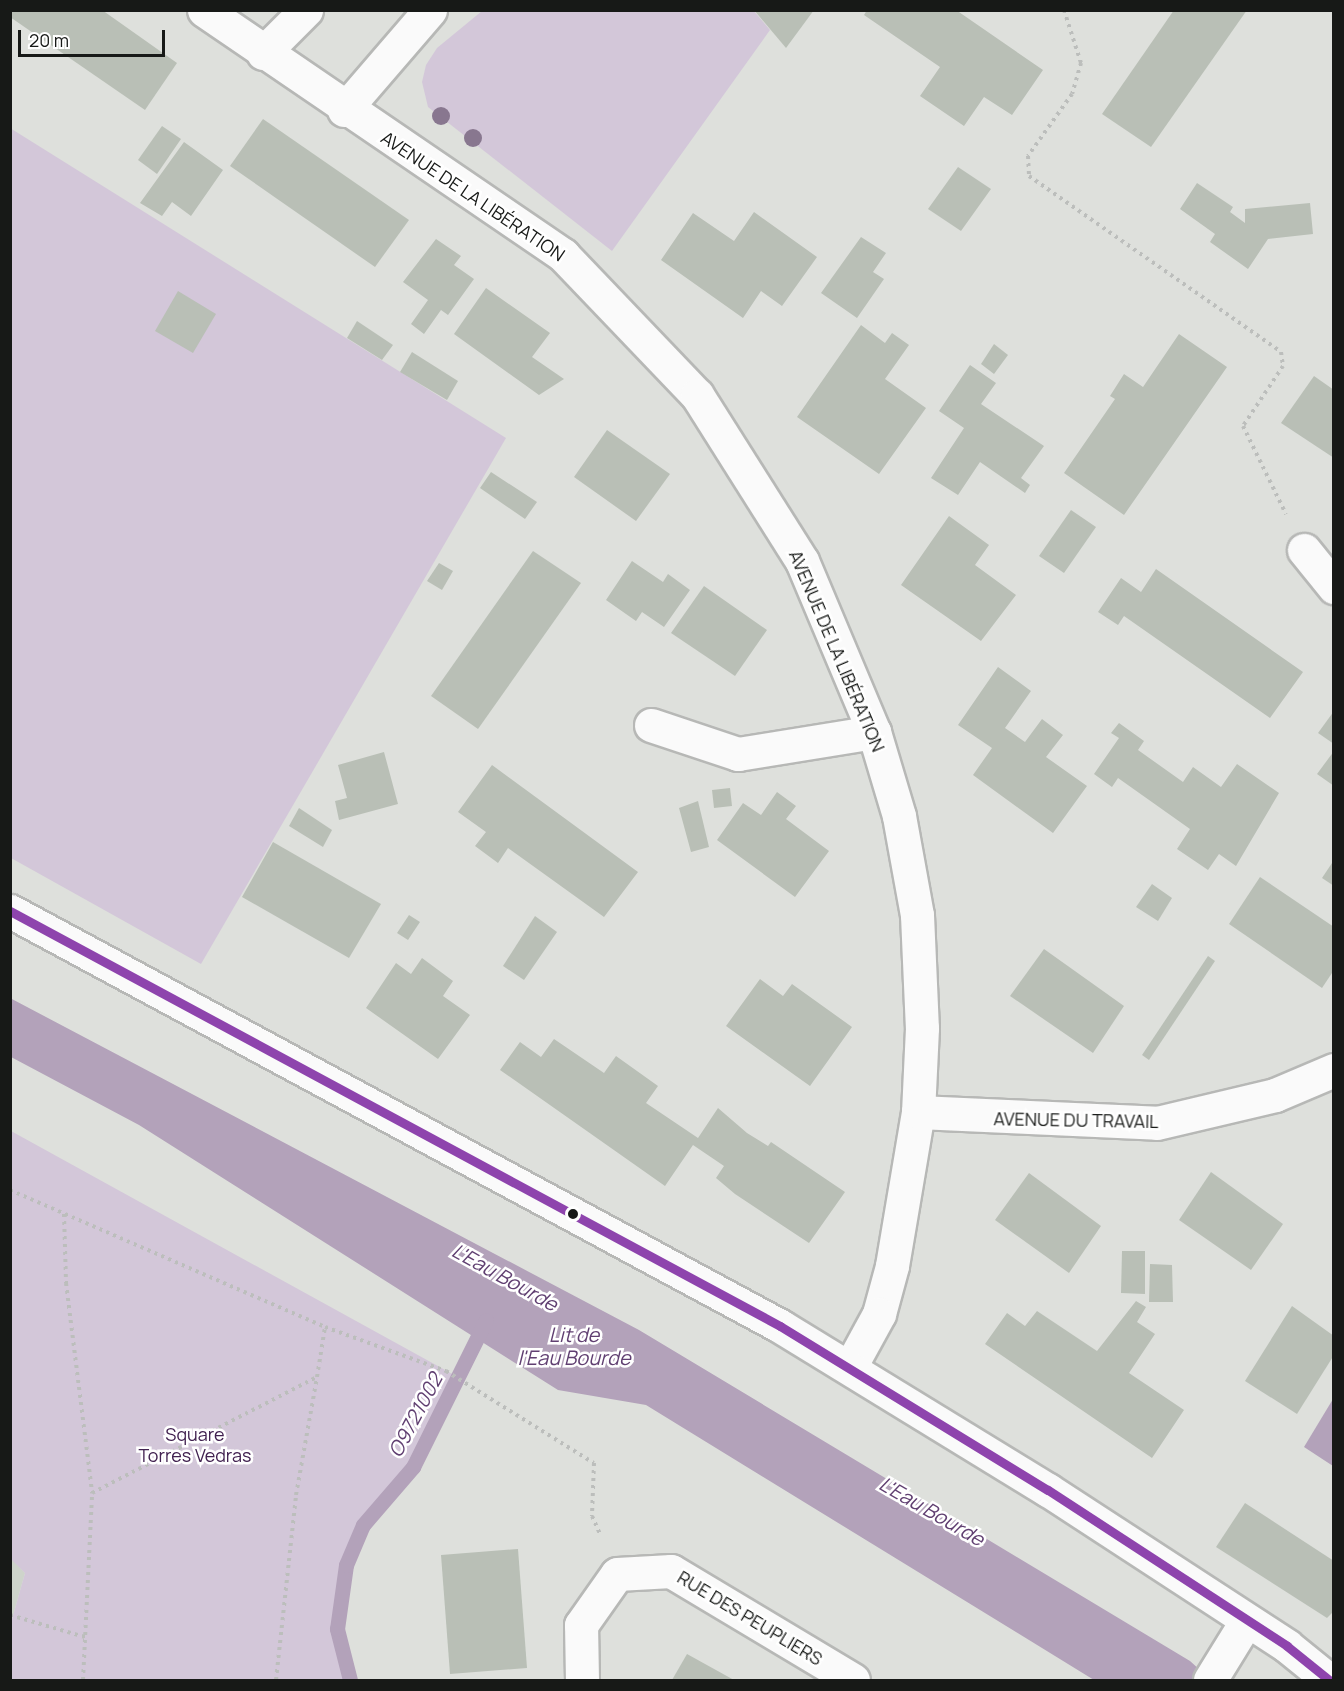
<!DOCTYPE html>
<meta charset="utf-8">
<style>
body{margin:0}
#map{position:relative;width:1344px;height:1691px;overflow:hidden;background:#dee0dc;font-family:Manrope,sans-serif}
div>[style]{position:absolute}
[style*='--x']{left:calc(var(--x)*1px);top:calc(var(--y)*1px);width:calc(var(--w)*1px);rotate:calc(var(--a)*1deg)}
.built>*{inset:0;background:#ced4cb}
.green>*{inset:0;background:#d3c7d9}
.water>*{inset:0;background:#b3a2ba}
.stream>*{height:15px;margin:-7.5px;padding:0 7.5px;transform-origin:7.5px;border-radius:7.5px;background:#b3a2ba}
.building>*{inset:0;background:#b9bfb6}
.path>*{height:4px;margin-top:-2px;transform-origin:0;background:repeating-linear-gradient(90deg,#bcbebc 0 3px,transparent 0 7.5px)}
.roads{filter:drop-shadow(2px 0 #b7b8b6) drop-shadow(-2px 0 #b7b8b6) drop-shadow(0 2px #b7b8b6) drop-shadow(0 -2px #b7b8b6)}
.minor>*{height:33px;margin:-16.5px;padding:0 16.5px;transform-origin:16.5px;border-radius:16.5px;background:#fafafa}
.bus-1>*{height:9px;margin:-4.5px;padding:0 4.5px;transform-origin:4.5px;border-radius:4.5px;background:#8e44ad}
.trees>*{width:18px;height:18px;margin:-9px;border-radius:50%;background:#88778f}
.dots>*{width:16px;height:16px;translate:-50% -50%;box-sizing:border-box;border:3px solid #fff;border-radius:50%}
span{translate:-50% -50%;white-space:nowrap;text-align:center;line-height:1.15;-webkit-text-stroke:5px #fff;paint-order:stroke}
.street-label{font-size:18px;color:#171917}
.park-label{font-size:18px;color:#412150}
.water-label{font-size:20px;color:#603f71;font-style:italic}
.frame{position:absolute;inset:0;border:12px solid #171917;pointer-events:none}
.scale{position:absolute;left:18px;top:30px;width:147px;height:27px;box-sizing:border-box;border:3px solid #171917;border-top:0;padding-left:8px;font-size:18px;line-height:21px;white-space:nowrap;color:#171917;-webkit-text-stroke:4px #fff;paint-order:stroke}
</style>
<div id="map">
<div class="built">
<i style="clip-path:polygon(11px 1558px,25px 1573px,11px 1623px)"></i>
</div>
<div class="green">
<i style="clip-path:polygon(482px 11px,754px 11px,770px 30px,612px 251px,428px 107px,422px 82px,426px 65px,437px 48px)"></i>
<i style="clip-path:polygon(10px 128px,506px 438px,201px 964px,11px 858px)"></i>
<i style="clip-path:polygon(11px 1131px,456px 1376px,413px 1467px,363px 1525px,346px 1565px,337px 1629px,350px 1680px,11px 1680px,11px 1623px,25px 1573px,10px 1558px)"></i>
</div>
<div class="water">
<i style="clip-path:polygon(10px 998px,639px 1330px,1190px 1661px,1211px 1680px,1094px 1680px,646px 1405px,558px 1390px,139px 1125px,11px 1057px)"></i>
<i style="clip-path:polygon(1333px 1399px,1333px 1466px,1304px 1447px)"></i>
</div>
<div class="stream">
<i style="--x:350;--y:1680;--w:53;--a:-104.3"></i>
<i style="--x:337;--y:1629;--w:65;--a:-82"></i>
<i style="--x:346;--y:1565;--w:43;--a:-67"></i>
<i style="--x:363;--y:1525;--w:77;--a:-49.2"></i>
<i style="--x:413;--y:1467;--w:164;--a:-63.6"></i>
</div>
<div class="building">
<i style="clip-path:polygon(10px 10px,102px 10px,177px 63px,145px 110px,10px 17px)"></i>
<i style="clip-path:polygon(754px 10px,814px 10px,786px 48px)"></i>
<i style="clip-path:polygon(867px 10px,956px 10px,1043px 70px,1012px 115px,984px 97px,964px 126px,920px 96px,940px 67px,864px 15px)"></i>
<i style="clip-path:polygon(1174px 10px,1247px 10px,1151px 147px,1102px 114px)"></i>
<i style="clip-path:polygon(263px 119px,409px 220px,375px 267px,230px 166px)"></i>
<i style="clip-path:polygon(162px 126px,181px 139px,157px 174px,138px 160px)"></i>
<i style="clip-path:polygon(184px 142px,223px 170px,191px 216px,172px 202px,162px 216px,140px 203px)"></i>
<i style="clip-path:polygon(958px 167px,991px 189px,961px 231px,928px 209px)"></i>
<i style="clip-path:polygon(1197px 183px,1233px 207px,1230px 212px,1245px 223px,1245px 209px,1310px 203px,1313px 234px,1268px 239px,1248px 269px,1210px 242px,1215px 234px,1180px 209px)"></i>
<i style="clip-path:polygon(754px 212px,817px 257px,782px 306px,761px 291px,743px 318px,661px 260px,693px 213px,734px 241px)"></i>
<i style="clip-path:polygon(861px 237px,886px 253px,873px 272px,884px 279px,857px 318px,821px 293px)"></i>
<i style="clip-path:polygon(436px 239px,461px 256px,454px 265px,474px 279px,448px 315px,441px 310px,424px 334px,411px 324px,428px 300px,403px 282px)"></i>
<i style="clip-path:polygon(486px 288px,550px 333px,532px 357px,564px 379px,539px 395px,454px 334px)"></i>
<i style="clip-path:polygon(178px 291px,216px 314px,193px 353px,155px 331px)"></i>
<i style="clip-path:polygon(357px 321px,393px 345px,382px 360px,347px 338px)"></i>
<i style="clip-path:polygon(861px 325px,885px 343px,892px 333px,909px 345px,885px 379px,926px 408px,879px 474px,797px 417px)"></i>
<i style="clip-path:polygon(1179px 334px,1227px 367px,1124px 515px,1064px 473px,1115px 399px,1110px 396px,1124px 374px,1143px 387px)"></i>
<i style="clip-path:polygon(994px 344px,1008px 355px,994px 374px,981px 364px)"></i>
<i style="clip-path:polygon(412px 352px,458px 381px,447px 400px,400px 372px)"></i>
<i style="clip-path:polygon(970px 365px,996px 383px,981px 404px,1044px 446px,1021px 478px,1030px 485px,1025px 493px,980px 462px,958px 495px,931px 478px,964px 428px,939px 411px)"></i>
<i style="clip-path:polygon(1314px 376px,1334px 390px,1334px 458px,1281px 423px)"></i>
<i style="clip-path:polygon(607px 430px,670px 474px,636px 521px,574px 477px)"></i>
<i style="clip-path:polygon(491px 472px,537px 502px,525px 519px,480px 488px)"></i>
<i style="clip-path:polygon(1071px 510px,1096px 527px,1064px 573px,1039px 556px)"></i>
<i style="clip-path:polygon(949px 516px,989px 545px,975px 565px,1016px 595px,981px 641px,901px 585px)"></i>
<i style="clip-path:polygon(533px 551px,581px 583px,478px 729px,431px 696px)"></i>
<i style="clip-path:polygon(632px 561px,663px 582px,668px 574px,690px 590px,664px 627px,642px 612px,636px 621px,606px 600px)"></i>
<i style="clip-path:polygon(439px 563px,453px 571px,442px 590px,427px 581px)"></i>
<i style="clip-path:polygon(1156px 569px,1303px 672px,1270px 718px,1124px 616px,1118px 625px,1098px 612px,1121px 578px,1141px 592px)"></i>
<i style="clip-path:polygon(704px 586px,767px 630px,735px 676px,671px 633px)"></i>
<i style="clip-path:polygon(998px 667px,1031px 691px,1005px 728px,1025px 742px,1042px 719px,1063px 735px,1046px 757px,1087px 786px,1053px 833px,973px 775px,992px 748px,958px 725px)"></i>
<i style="clip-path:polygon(1334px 711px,1334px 744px,1318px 733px)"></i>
<i style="clip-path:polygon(1119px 723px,1144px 741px,1138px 750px,1183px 782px,1193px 767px,1221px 787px,1237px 764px,1279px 793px,1236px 866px,1219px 854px,1208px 870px,1177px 849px,1190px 829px,1118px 778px,1112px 787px,1094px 774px,1119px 738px,1111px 733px)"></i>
<i style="clip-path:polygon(1334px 751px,1334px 786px,1317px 774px)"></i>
<i style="clip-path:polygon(384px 752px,398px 804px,339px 820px,335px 801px,347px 798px,338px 765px)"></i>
<i style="clip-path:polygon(492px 765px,638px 872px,604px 917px,508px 848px,498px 863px,475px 846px,486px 832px,458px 812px)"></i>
<i style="clip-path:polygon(730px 788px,732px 806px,714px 808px,712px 790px)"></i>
<i style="clip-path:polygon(777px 792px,796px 806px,786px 819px,829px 851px,795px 897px,717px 840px,743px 803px,761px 815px)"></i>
<i style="clip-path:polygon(698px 801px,709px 847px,691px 852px,679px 808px)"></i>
<i style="clip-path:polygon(299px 808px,332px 830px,323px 847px,289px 826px)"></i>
<i style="clip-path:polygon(273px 842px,381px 904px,349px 958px,242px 897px)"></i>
<i style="clip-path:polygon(1334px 860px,1334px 886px,1322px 878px)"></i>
<i style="clip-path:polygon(1260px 877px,1334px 927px,1334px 970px,1322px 988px,1229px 924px)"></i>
<i style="clip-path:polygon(1152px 884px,1172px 898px,1158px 921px,1136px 907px)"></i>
<i style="clip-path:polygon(409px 915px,420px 922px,408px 940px,397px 933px)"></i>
<i style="clip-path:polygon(535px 916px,557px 932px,524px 980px,503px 966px)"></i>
<i style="clip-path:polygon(1044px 949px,1124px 1006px,1093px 1053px,1010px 996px)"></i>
<i style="clip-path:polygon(1208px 956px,1215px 961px,1149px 1060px,1142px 1055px)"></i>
<i style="clip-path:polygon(422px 958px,453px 981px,443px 996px,470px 1015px,438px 1059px,366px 1008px,396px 963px,411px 974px)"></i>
<i style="clip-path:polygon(760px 979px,783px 996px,792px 984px,852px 1027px,810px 1086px,726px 1026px)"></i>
<i style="clip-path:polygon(554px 1039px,604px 1073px,616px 1056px,658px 1086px,646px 1103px,698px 1138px,718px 1108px,747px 1133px,768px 1146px,771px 1142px,845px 1192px,809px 1243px,735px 1194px,716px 1178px,724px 1166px,693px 1145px,665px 1186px,500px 1070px,520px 1042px,541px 1057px)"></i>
<i style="clip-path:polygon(1211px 1172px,1283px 1224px,1251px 1270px,1179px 1220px)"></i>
<i style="clip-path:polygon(1029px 1173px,1101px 1226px,1069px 1273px,995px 1220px)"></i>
<i style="clip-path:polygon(1122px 1251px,1145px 1251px,1145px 1294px,1121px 1293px)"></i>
<i style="clip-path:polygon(1150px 1264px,1172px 1265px,1173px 1302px,1149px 1302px)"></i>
<i style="clip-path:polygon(1136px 1301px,1146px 1307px,1137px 1322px,1155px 1334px,1129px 1373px,1184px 1410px,1152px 1458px,985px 1344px,1007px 1313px,1025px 1326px,1037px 1311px,1097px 1351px)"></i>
<i style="clip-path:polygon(1292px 1306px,1334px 1336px,1334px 1355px,1297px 1414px,1245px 1381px)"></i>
<i style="clip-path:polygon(1245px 1503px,1334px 1561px,1334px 1611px,1327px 1618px,1216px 1547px)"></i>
<i style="clip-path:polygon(518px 1549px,527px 1668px,450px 1674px,441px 1555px)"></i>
<i style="clip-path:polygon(687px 1654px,734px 1680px,672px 1680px)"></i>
</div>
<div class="path">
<i style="--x:1064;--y:10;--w:56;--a:72.2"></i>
<i style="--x:1081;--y:63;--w:32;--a:106"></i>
<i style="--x:1072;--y:94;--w:76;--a:125.4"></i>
<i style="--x:1028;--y:156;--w:20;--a:87"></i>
<i style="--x:1029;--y:176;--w:307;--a:34.9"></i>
<i style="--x:1281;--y:352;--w:14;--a:82"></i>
<i style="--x:1283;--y:366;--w:72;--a:123.7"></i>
<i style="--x:1243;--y:426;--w:98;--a:64"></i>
<i style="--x:10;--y:1190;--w:344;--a:23.5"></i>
<i style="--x:64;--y:1214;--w:69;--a:88.3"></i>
<i style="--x:66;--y:1283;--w:212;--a:82.9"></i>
<i style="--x:10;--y:1615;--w:81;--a:16.4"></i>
<i style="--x:83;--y:1680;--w:187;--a:-87.2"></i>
<i style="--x:92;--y:1493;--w:253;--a:-27.3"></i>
<i style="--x:317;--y:1377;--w:51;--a:-80.9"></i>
<i style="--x:325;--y:1327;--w:129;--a:20"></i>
<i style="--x:446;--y:1371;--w:174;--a:31.9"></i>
<i style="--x:594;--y:1463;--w:53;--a:92.2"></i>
<i style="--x:592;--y:1516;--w:20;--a:66"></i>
<i style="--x:276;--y:1680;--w:186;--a:-83.8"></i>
<i style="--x:296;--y:1495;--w:120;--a:-79.9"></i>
</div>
<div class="roads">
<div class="minor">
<i style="--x:204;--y:10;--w:435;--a:34.3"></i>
<i style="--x:563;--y:255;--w:194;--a:46.3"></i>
<i style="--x:697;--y:395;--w:196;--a:57.7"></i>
<i style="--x:802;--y:561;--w:186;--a:67.2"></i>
<i style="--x:874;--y:732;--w:88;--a:73.4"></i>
<i style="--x:899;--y:816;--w:101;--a:79.7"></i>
<i style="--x:917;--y:915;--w:113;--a:87.5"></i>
<i style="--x:922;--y:1028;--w:84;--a:92.7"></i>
<i style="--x:918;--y:1112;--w:156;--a:99.6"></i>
<i style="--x:892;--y:1266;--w:50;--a:105.2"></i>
<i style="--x:879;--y:1314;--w:60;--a:118.7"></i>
<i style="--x:263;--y:53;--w:61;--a:-45"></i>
<i style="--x:344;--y:110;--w:132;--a:-49.3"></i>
<i style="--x:1304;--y:550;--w:48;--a:51"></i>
<i style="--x:651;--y:725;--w:92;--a:18.4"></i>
<i style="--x:738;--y:754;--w:138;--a:-9.2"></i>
<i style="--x:10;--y:911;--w:875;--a:28.32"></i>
<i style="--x:780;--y:1326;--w:314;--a:31.5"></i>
<i style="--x:1048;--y:1490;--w:285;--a:33.1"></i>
<i style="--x:1287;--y:1646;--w:54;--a:39"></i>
<i style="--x:918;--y:1112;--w:239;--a:2.6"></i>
<i style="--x:1157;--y:1123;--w:121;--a:-13.3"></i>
<i style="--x:1275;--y:1095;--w:64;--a:-23"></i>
<i style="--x:582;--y:1680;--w:55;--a:-91"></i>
<i style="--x:581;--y:1625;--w:62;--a:-54.8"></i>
<i style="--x:617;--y:1574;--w:54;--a:-3.2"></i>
<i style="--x:671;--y:1571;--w:212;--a:30.9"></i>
<i style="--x:1210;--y:1680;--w:70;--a:-58.3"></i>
</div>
</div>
<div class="bus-1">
<i style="--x:10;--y:911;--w:875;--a:28.32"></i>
<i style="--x:780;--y:1326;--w:314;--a:31.5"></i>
<i style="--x:1048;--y:1490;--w:285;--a:33.1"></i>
<i style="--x:1287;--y:1646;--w:54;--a:39"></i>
</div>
<div class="trees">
<i style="left:441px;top:116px"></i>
<i style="left:473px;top:138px"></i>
</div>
<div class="dots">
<i style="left:573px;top:1214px;background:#171917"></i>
</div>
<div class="street-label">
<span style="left:473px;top:196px;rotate:34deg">AVENUE DE LA LIBÉRATION</span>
<span style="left:837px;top:651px;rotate:67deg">AVENUE DE LA LIBÉRATION</span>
<span style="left:1076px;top:1120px;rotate:1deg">AVENUE DU TRAVAIL</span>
<span style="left:750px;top:1618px;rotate:31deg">RUE DES PEUPLIERS</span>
</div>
<div class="park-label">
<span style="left:195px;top:1445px">Square<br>Torres Vedras</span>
</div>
<div class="water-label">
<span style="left:505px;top:1277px;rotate:29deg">L'Eau Bourde</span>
<span style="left:574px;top:1346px">Lit de<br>l'Eau Bourde</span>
<span style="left:415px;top:1415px;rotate:-62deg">O9721002</span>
<span style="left:932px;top:1511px;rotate:30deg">L'Eau Bourde</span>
</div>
<div class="frame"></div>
<div class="scale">20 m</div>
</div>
